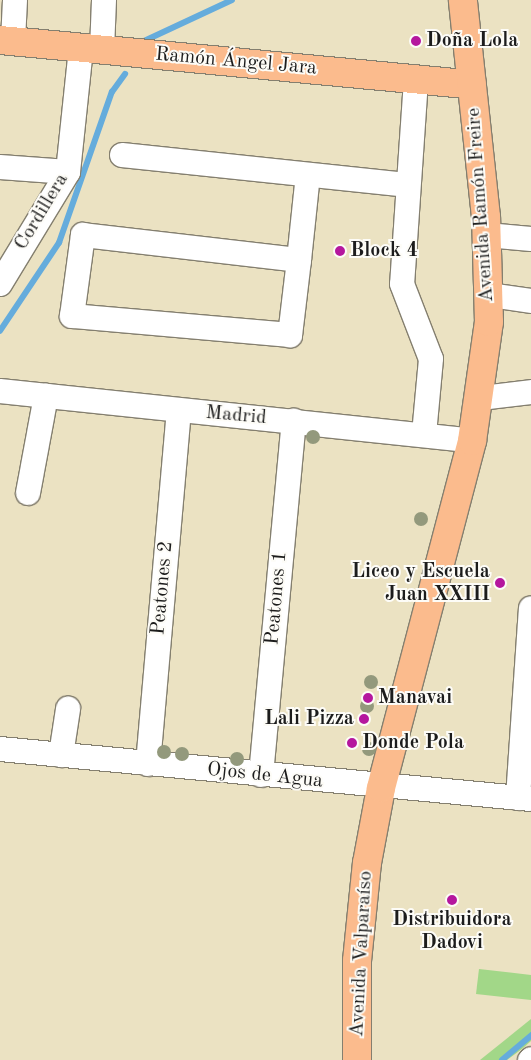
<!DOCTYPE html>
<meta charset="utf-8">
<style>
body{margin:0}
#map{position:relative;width:531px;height:1060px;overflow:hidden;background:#ebe2c2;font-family:"Old Standard TT",serif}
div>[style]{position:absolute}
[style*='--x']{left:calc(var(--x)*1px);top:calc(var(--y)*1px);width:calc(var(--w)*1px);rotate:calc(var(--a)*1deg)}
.green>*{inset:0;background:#a2d788}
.stream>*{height:5.5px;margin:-2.75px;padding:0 2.75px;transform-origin:2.75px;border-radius:2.75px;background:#65acdc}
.roads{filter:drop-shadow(1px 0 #847f6f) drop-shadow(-1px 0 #847f6f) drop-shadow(0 1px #847f6f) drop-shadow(0 -1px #847f6f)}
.minor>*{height:24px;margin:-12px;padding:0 12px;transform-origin:12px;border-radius:12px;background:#fff}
.major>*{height:28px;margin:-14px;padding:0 14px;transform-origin:14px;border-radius:14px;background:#fbbb8d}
.trees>*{width:14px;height:14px;margin:-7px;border-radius:50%;background:#93997c}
.dots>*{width:14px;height:14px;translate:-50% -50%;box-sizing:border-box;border:2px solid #fdfcf7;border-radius:50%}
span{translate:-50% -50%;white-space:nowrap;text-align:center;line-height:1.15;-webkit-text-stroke:4px #fdfcf7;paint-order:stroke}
.poi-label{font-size:20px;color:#1c1c1c;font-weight:700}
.left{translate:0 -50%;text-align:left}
.right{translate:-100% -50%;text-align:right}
.street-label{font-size:20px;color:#1c1c1c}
</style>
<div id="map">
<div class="green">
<i style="clip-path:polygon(479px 969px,531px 975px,531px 1000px,476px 994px)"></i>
<i style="clip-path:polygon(531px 1019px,531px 1041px,522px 1049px,507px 1060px,480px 1060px)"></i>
</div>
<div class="stream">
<i style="--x:142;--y:42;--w:99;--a:-25"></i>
<i style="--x:0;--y:331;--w:106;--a:-56.2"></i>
<i style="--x:59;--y:243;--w:160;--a:-70.7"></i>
<i style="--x:112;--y:92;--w:22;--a:-54"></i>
<i style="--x:502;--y:1060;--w:38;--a:-40"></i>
</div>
<div class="roads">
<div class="minor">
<i style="--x:13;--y:41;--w:41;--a:-87.2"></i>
<i style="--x:102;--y:50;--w:50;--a:-87.7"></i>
<i style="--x:416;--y:80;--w:204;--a:93.9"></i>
<i style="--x:402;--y:284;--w:80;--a:68.9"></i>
<i style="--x:431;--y:359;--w:75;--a:95.3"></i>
<i style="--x:122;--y:155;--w:286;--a:6"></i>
<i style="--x:0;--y:167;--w:68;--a:4.2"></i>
<i style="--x:487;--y:235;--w:44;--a:5.2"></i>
<i style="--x:299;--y:260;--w:76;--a:96.8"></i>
<i style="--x:290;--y:335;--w:219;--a:-175"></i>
<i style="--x:72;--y:316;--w:82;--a:-82.3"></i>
<i style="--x:83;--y:235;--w:217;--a:6.6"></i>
<i style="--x:299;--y:260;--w:85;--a:-84"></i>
<i style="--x:0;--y:284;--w:131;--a:-58.7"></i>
<i style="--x:68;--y:172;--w:125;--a:-84"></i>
<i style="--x:490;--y:295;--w:41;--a:8.3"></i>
<i style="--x:0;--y:391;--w:475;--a:6"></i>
<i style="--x:481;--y:398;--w:50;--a:-6.8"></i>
<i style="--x:28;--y:493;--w:99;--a:-79.5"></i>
<i style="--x:0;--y:749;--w:533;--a:5.38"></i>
<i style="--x:61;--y:755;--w:47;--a:-81.3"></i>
<i style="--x:148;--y:764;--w:354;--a:-85"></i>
<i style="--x:261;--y:775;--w:356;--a:-84.7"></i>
<i style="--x:518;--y:798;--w:190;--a:-86.1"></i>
<i style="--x:530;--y:1060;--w:1;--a:-45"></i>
</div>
<div class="major">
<i style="--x:0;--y:40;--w:474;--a:5.4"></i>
<i style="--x:357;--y:1060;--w:99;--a:-90"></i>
<i style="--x:357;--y:961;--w:99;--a:-84.2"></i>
<i style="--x:367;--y:863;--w:76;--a:-79.4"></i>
<i style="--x:381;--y:788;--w:359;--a:-75.3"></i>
<i style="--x:472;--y:441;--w:120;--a:-81.9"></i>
<i style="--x:489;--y:322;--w:105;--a:-91.6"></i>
<i style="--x:486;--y:217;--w:218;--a:-96.1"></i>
</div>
</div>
<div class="trees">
<i style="left:313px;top:437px"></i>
<i style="left:421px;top:519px"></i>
<i style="left:371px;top:682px"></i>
<i style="left:367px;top:706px"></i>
<i style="left:369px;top:749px"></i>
<i style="left:164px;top:752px"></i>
<i style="left:182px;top:754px"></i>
<i style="left:237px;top:759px"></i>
</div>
<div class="dots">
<i style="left:416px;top:41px;background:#b5179e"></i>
<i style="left:340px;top:251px;background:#b5179e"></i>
<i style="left:500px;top:583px;background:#b5179e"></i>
<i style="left:368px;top:698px;background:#b5179e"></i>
<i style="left:364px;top:719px;background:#b5179e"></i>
<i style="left:352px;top:743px;background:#b5179e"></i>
<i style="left:452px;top:900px;background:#b5179e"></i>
</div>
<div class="poi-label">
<span class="left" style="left:426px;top:41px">Doña Lola</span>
<span class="left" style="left:350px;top:251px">Block 4</span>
<span class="right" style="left:490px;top:584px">Liceo y Escuela<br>Juan XXIII</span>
<span class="left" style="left:378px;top:698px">Manavai</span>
<span class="right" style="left:354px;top:719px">Lali Pizza</span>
<span class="left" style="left:362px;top:743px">Donde Pola</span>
<span style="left:452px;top:932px">Distribuidora<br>Dadovi</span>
</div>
<div class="street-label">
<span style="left:236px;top:62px;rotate:5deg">Ramón Ángel Jara</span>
<span style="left:481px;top:205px;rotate:-94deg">Avenida Ramón Freire</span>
<span style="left:42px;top:212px;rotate:-59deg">Cordillera</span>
<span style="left:236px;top:416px;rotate:5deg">Madrid</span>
<span style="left:163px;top:588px;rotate:-85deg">Peatones 2</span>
<span style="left:277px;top:598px;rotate:-85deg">Peatones 1</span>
<span style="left:265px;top:776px;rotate:6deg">Ojos de Agua</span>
<span style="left:362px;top:954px;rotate:-87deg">Avenida Valparaíso</span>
</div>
</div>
